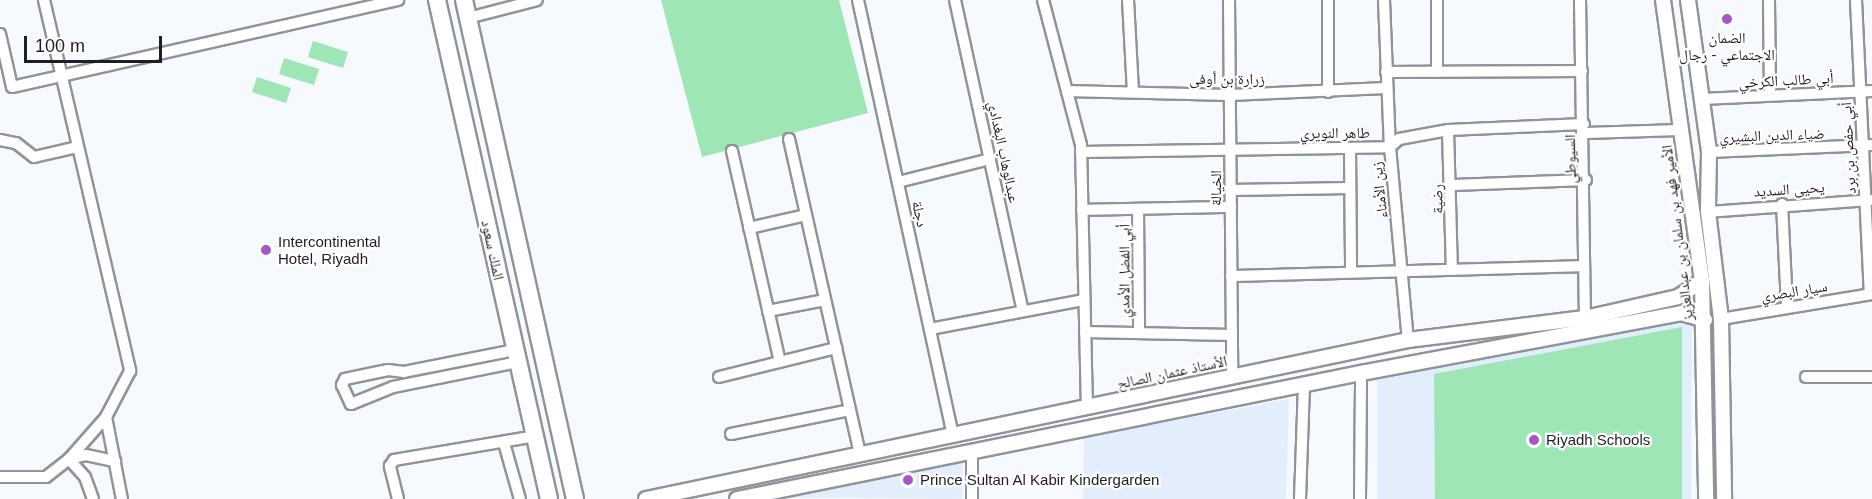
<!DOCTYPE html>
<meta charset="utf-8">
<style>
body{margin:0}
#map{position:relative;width:1872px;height:499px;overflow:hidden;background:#f6fafe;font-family:Helvetica,"Noto Naskh Arabic",sans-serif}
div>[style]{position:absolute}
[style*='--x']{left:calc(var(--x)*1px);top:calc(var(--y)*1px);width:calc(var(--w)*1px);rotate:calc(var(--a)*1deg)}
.built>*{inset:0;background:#e3eefc}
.green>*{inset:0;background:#9fe6b6}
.roads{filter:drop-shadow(2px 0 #8f949b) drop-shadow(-2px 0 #8f949b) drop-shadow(0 2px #8f949b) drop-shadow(0 -2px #8f949b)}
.minor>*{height:10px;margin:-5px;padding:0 5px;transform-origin:5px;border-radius:5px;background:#fff}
.tertiary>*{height:14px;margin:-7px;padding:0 7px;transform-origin:7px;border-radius:7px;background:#fff}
.primary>*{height:16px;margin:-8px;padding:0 8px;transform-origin:8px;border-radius:8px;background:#fff}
.dots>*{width:16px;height:16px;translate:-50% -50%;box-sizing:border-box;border:3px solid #fff;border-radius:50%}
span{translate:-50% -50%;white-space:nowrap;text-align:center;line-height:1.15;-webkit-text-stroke:4.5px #fff;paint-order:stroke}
.poi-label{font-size:15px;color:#1d1f22}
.left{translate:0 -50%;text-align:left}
.street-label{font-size:15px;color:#1d1f22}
.scale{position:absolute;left:24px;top:36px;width:138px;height:27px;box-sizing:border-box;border:3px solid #1d1f22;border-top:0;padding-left:8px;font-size:18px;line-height:21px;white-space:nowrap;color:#1d1f22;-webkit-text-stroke:4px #fff;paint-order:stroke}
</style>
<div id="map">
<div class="built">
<i style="clip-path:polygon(1692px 318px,1691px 499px,1377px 499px,1377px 380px)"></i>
<i style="clip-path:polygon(1289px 399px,1286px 499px,1083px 499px,1084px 437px)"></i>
<i style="clip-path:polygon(963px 462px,962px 499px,746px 497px)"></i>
</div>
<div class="green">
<i style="clip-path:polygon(661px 0,839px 0,868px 113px,702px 157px)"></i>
<i style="clip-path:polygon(313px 41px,348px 52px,343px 68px,308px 57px)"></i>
<i style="clip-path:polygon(284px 58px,319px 69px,314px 85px,279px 74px)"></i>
<i style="clip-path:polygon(257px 77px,291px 88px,286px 103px,252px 92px)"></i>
<i style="clip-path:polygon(1682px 327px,1682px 499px,1435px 499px,1434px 374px)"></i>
</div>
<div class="roads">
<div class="minor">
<i style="--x:44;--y:0;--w:381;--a:76.9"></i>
<i style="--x:130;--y:371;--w:52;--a:117.6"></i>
<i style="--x:106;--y:417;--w:84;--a:79"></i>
<i style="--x:858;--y:0;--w:444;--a:77.7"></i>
<i style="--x:955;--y:0;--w:318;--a:77.7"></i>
<i style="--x:1043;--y:0;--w:150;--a:75.3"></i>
<i style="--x:1081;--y:145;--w:261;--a:88.7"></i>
<i style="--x:1128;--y:0;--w:92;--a:86.9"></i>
<i style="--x:1229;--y:0;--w:377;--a:89.5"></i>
<i style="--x:1328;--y:0;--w:92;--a:90"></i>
<i style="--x:1384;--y:0;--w:147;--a:87.7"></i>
<i style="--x:1390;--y:147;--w:194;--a:84.7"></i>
<i style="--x:1580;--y:0;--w:318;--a:89.1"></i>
<i style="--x:1769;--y:0;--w:95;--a:89.4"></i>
<i style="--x:1856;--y:0;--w:294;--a:87.3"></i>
<i style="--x:468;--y:18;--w:71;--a:-14.6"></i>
<i style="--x:0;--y:34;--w:54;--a:77.2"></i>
<i style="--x:12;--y:87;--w:396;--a:-12.7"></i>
<i style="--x:1386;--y:72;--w:196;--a:-0.3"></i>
<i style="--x:1437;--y:72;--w:72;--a:-90"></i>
<i style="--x:1067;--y:91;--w:163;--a:1.4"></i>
<i style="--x:1230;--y:95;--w:156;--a:-2.6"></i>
<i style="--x:1702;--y:99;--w:170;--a:-2.7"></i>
<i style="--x:1448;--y:130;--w:139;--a:88.4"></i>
<i style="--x:1584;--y:133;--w:98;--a:-1.8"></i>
<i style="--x:789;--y:139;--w:322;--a:77.3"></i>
<i style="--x:0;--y:140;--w:16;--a:11"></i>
<i style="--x:16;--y:143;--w:23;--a:38"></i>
<i style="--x:34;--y:157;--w:44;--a:-13.1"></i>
<i style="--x:1350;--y:148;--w:124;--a:89.5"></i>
<i style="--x:732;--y:151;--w:216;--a:77.2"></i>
<i style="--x:1081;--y:152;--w:309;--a:-0.9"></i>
<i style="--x:1390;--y:147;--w:12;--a:-42"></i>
<i style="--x:1399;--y:139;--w:50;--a:-10.4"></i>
<i style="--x:1448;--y:130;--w:136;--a:-2.5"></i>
<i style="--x:1709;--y:152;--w:163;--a:-2.5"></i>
<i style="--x:898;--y:182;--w:95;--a:-14"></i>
<i style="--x:1453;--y:185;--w:133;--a:-2.2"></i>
<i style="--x:1231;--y:190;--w:119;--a:-1"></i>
<i style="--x:1782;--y:204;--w:103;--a:87.2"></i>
<i style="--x:1138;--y:209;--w:124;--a:89.5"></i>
<i style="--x:1082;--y:210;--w:149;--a:-1.2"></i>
<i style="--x:1708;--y:212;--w:164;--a:-4.2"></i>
<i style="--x:749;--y:228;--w:58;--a:-12.8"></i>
<i style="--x:1231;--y:276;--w:351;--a:-1.6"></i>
<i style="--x:768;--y:311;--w:58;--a:-10.9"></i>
<i style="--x:1721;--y:319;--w:153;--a:-9.4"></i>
<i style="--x:930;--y:329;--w:157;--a:-10.7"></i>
<i style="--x:1085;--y:332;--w:147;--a:1.2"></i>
<i style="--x:515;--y:350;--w:113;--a:168.8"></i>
<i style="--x:404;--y:372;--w:16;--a:-173"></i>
<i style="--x:388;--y:370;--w:44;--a:168.2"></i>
<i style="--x:345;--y:379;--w:7;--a:117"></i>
<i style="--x:342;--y:385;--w:21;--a:65"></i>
<i style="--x:351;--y:404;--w:45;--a:-22"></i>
<i style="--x:393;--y:387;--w:127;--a:-11.3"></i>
<i style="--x:719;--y:377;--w:121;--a:-13.9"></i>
<i style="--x:1806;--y:377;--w:66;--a:0"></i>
<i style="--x:731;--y:434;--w:121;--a:-11.4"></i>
<i style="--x:504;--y:443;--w:58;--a:74.1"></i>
<i style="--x:972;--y:453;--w:46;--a:90"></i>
<i style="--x:0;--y:477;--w:46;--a:0"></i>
<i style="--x:46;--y:477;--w:29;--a:-38"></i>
<i style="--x:69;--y:459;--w:56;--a:-48.6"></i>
<i style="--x:93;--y:499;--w:23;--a:-110"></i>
<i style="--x:85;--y:477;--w:24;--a:-132"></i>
<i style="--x:69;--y:459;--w:17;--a:-13"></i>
<i style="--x:86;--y:455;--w:30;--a:12"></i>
<i style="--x:398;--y:499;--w:34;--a:-104"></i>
<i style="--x:390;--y:466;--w:7;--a:-56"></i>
<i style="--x:394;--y:460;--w:144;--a:-9.6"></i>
<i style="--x:1300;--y:499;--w:115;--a:-88"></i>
<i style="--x:1360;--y:499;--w:126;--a:-89.5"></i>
</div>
<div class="tertiary">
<i style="--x:1663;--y:0;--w:284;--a:82.1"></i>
<i style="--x:1702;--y:281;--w:218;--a:88.9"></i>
<i style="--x:1688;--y:0;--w:153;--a:82.1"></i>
<i style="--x:1709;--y:152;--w:60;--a:91"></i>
<i style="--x:1708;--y:212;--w:108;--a:83.1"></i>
<i style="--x:1721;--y:319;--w:180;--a:89"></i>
<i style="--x:646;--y:499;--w:778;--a:-11.79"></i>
<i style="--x:1408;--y:340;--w:178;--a:-7.1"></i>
<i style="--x:1585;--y:318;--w:95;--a:-12.7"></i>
<i style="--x:1678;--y:297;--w:29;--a:-34"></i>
<i style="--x:737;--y:499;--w:637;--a:-11.42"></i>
<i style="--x:1361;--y:373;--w:326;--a:-10.6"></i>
<i style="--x:1681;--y:313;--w:25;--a:16"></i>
</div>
<div class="primary">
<i style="--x:437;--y:0;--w:511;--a:77.35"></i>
<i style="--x:464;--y:0;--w:511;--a:77.46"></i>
</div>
</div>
<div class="dots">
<i style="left:1727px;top:19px;background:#a557c8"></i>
<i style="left:266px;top:250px;background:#a557c8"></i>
<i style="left:1534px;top:440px;background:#a557c8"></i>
<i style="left:908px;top:480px;background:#a557c8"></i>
</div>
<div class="poi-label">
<span style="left:1727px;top:46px">الضمان<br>الاجتماعي - رجال</span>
<span class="left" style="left:278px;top:250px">Intercontinental<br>Hotel, Riyadh</span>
<span class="left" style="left:1546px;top:440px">Riyadh Schools</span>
<span class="left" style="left:920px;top:480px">Prince Sultan Al Kabir Kindergarden</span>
</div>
<div class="street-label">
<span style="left:1227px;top:79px">زرارة بن أوفى</span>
<span style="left:1786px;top:80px;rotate:-3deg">أبي طالب الكرخي</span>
<span style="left:1335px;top:133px">طاهر النويري</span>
<span style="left:1772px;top:135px;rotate:-2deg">ضياء الدين البشيري</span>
<span style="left:1848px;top:148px;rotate:-93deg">أبي حفص بن برد</span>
<span style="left:1004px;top:152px;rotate:78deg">عبدالوهاب البغدادي</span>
<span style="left:1570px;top:159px;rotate:-91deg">السيوطي</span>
<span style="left:1216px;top:188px;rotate:-90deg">الخيالة</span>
<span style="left:1789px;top:189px;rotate:-4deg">يحيى السديد</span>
<span style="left:1379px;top:190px;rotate:-96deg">زين الأمناء</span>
<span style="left:1437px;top:199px;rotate:-91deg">رضية</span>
<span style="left:920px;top:214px;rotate:78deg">دجلة</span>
<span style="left:1677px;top:233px;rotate:-97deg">الأمير فهد بن سلمان بن عبدالعزيز</span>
<span style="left:493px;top:250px;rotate:78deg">الملك سعود</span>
<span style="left:1124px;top:271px;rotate:-90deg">أبي الفضل الأمدي</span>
<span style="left:1794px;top:291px;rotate:-9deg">سيار البصري</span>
<span style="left:1172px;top:372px;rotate:-12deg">الأستاذ عثمان الصالح</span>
</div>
<div class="scale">100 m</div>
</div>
